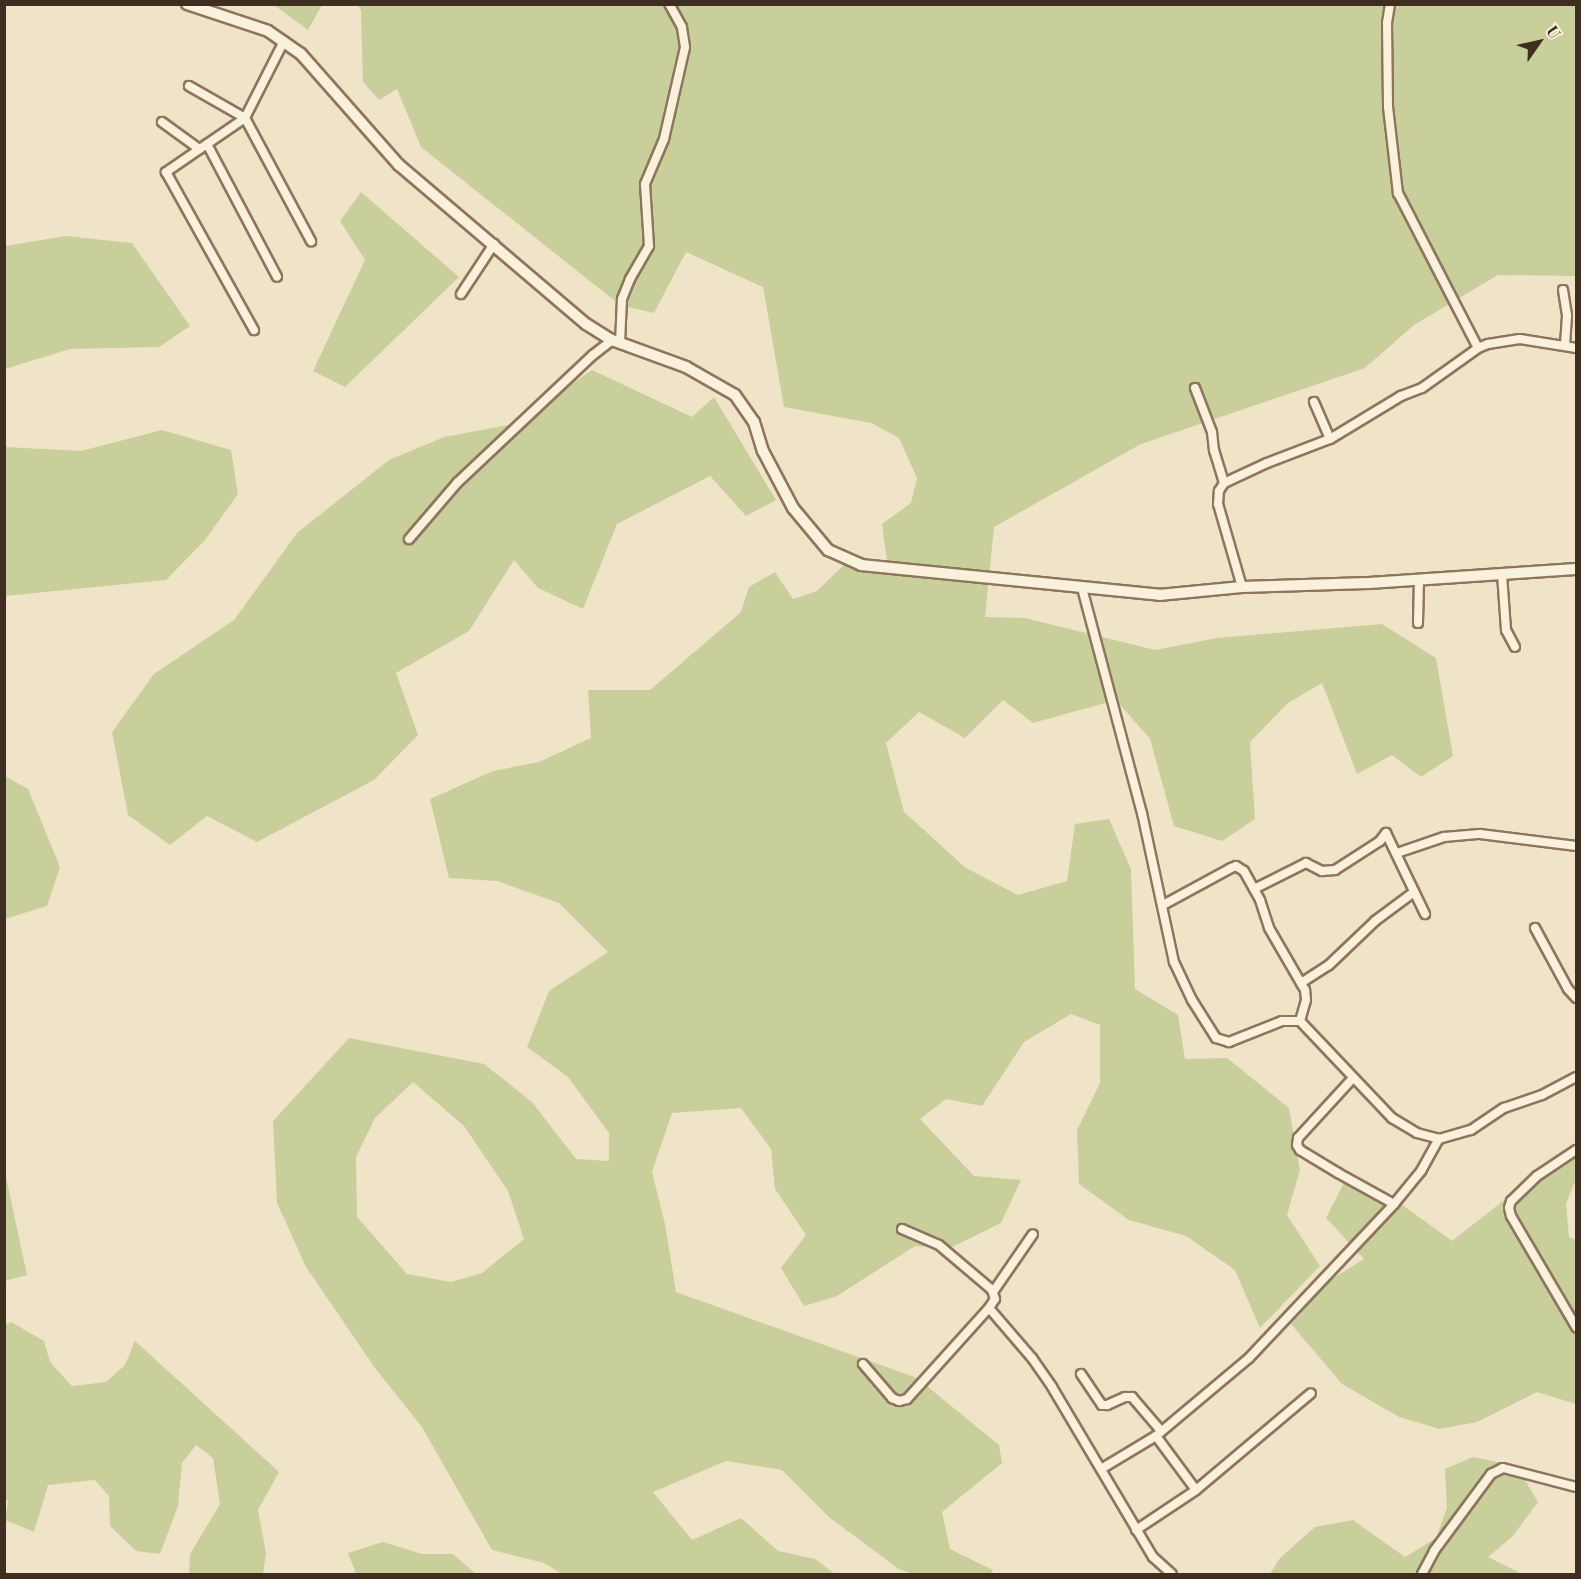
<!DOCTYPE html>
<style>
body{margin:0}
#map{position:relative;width:1581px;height:1579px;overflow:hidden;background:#f0e4c8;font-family:"Playfair Display",serif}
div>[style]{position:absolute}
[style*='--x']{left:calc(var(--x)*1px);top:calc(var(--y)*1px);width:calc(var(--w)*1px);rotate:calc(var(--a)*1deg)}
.green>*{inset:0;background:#c9cf9b}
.roads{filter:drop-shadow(2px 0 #8d765c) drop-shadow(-2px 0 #8d765c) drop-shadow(0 2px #8d765c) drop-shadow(0 -2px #8d765c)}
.minor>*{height:8px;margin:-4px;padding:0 4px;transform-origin:4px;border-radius:4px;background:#faf1dc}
.tertiary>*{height:10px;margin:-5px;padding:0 5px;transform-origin:5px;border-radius:5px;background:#faf1dc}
span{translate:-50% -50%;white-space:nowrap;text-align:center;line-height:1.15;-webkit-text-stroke:6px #f7eed8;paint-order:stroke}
.frame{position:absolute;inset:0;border:6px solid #3d2e20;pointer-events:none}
.north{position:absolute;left:1509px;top:12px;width:60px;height:60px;-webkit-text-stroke:4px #f7eed8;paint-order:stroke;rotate:56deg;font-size:16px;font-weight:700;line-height:24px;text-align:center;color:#3d2e20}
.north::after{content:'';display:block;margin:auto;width:21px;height:27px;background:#3d2e20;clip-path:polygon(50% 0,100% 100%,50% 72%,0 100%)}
</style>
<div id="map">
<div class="green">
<i style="clip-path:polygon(274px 5px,322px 5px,308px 30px)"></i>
<i style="clip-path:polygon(evenodd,358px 5px,1576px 5px,1576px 276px,1498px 275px,1414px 325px,1365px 368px,1141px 444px,994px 527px,985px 617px,1025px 618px,1155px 650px,1217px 638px,1382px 624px,1436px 658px,1453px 756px,1421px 777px,1392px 755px,1357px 774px,1322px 683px,1288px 703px,1250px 742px,1255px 819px,1222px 841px,1174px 826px,1150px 739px,1116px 700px,1033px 723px,1003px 700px,965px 738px,919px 712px,886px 743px,904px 812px,966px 868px,1018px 895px,1067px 881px,1075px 824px,1109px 819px,1131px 869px,1135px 989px,1178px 1015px,1185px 1059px,1227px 1058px,1289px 1108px,1300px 1170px,1287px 1215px,1320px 1266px,1260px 1328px,1235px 1270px,1186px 1236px,1129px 1220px,1079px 1184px,1077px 1130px,1100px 1083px,1100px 1025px,1071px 1014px,1024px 1042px,982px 1106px,946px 1099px,920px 1119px,974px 1176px,1021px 1180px,1001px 1223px,948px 1249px,915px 1246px,837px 1296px,804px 1306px,781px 1268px,806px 1235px,775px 1189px,771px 1149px,741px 1108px,672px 1113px,652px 1172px,665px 1224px,676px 1292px,917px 1378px,999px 1445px,1002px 1463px,942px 1512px,950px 1549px,993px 1570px,991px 1574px,913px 1574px,899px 1569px,830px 1518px,782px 1470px,726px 1461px,653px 1492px,692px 1540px,741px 1518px,778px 1551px,815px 1559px,835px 1574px,562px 1574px,544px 1563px,492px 1550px,422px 1427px,375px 1368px,306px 1267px,277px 1203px,273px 1121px,349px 1038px,484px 1064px,532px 1102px,576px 1159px,609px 1161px,609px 1133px,568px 1077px,527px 1047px,549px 991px,608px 952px,559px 903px,497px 881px,449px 878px,430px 799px,493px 771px,539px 762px,591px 738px,588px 690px,650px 690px,741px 612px,749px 587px,775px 572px,793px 599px,817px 591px,848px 561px,888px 569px,882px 524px,911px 503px,917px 478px,899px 438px,871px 423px,784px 407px,763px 287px,686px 252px,654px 313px,620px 305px,421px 147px,397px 89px,379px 100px,363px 82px,361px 11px,358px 5px,413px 1082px,464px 1126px,508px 1191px,524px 1239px,482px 1273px,451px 1282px,407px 1274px,357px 1217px,356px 1157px,375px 1118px,413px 1082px)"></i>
<i style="clip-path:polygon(361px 192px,459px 277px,345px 387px,313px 371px,365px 260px,340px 221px)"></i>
<i style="clip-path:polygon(66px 236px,132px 243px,190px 326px,159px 347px,70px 349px,5px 369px,5px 246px)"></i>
<i style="clip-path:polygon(592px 370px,692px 417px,714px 397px,776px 500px,746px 516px,710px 476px,617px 524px,583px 609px,538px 588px,514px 560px,469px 631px,396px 673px,418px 735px,374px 780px,257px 842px,207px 816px,170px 845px,128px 815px,112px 732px,154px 674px,234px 620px,297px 533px,389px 460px,444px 437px,514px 424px)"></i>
<i style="clip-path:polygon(162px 430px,231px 450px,238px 494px,205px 540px,166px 580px,5px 596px,5px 447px,81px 451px)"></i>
<i style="clip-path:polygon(5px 776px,28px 789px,60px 867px,47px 906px,5px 919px)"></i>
<i style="clip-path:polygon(1576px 1144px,1576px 1179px,1566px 1204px,1569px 1237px,1576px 1240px,1576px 1404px,1537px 1392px,1477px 1422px,1440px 1429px,1399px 1417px,1342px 1384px,1291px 1324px,1330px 1280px,1364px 1259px,1326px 1218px,1348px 1175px,1401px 1204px,1452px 1241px)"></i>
<i style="clip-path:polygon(5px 1172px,27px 1275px,5px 1281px,4px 1281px)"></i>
<i style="clip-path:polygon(11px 1322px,44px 1341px,50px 1362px,72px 1386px,106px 1382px,125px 1365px,135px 1341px,279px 1472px,258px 1510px,266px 1553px,263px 1574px,189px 1574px,190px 1554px,220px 1504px,213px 1458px,196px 1445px,182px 1463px,178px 1506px,160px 1554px,136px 1551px,110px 1526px,109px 1496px,95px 1480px,48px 1485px,34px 1532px,5px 1520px,8px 1501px,4px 1497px,4px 1325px)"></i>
<i style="clip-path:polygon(1473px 1457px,1517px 1466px,1538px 1502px,1512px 1537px,1488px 1557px,1522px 1574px,1270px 1574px,1280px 1558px,1315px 1527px,1353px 1520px,1405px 1557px,1436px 1538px,1447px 1508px,1445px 1469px)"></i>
<i style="clip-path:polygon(383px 1542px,422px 1554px,453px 1554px,476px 1574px,356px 1574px,348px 1553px)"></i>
</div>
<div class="roads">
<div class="minor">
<i style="--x:1390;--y:4;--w:19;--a:99"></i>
<i style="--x:1387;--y:23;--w:84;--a:89.3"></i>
<i style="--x:1388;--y:107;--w:87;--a:83.4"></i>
<i style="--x:1398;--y:193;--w:174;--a:62.7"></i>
<i style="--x:284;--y:41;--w:86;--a:116.9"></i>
<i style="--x:245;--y:118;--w:140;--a:61.8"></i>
<i style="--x:189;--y:86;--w:64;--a:29.7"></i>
<i style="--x:245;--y:118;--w:96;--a:145.6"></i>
<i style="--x:166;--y:172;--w:181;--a:60.9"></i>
<i style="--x:162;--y:122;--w:46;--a:36.1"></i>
<i style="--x:207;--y:144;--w:150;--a:62.2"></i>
<i style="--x:1563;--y:290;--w:26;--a:81"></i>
<i style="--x:1567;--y:316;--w:29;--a:94"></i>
<i style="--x:461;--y:294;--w:60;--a:-56.6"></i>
<i style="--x:620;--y:343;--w:44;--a:-87.4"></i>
<i style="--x:622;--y:299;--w:22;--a:-68"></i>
<i style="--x:630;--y:279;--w:38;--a:-60"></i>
<i style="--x:649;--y:246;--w:62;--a:-93.7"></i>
<i style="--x:645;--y:184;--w:49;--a:-67.1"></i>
<i style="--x:664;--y:139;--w:94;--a:-77.1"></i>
<i style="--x:685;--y:47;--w:20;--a:-99"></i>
<i style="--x:682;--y:27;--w:26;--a:-119"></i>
<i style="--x:1195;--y:388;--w:47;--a:68.9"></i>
<i style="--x:1212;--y:432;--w:18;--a:84"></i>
<i style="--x:1214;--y:450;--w:34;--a:73"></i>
<i style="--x:1314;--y:402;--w:40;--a:66.6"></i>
<i style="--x:409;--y:539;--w:74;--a:-49.4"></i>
<i style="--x:457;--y:483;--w:187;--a:-43.3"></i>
<i style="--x:593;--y:355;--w:24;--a:-38"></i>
<i style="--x:1502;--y:574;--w:56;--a:85.9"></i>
<i style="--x:1506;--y:630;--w:19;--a:62"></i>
<i style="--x:1242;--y:587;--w:86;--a:-106.1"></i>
<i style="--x:1218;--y:504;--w:13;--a:-86"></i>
<i style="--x:1219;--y:491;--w:9;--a:-58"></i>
<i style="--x:1224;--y:483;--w:47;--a:-24.9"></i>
<i style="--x:1267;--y:463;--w:67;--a:-20.9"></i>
<i style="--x:1330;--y:439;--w:83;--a:-31.2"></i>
<i style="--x:1401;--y:396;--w:22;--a:-21"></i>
<i style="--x:1422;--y:388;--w:69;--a:-35.5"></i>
<i style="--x:1478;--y:348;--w:11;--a:-22"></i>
<i style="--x:1488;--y:344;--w:32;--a:-9"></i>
<i style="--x:1520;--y:339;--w:57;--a:9.1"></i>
<i style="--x:1082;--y:588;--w:233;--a:75.1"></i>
<i style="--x:1142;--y:813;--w:152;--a:77.9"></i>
<i style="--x:1174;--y:962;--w:42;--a:64.7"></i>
<i style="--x:1192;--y:1000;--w:45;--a:57.7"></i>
<i style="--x:1216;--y:1038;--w:14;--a:17"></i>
<i style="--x:1229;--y:1042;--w:57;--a:-21.6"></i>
<i style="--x:1282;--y:1021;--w:18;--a:0"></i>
<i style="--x:1300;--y:1021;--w:134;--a:46.5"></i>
<i style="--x:1392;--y:1118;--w:29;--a:31"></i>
<i style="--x:1417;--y:1133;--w:23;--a:15"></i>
<i style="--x:1439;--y:1139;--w:33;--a:-16"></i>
<i style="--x:1471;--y:1130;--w:40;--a:-34"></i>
<i style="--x:1504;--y:1108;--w:40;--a:-18.9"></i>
<i style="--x:1542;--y:1095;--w:38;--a:-28"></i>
<i style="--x:1418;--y:623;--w:44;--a:-88.7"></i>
<i style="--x:1397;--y:853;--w:50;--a:-18.8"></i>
<i style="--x:1444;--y:837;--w:36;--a:-5"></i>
<i style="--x:1480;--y:834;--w:97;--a:7.1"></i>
<i style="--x:1254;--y:889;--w:58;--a:-26.6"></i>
<i style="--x:1306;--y:863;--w:18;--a:27"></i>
<i style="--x:1322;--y:871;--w:13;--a:-4"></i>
<i style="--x:1335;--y:870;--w:54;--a:-32.8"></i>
<i style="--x:1380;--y:841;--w:10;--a:-53"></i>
<i style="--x:1386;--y:833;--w:90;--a:64.3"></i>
<i style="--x:1163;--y:905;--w:77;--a:-28.6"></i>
<i style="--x:1231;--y:868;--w:5;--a:-22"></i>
<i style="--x:1236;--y:866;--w:9;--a:32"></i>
<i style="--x:1244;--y:871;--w:33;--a:61"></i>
<i style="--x:1260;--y:900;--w:29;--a:72"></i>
<i style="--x:1269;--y:928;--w:72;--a:59.9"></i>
<i style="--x:1305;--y:990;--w:10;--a:84"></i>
<i style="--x:1306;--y:1000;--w:22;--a:106"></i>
<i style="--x:1535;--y:928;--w:69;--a:61.6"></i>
<i style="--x:1568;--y:989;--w:12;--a:48"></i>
<i style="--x:1301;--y:983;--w:33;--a:-33"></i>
<i style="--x:1329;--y:965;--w:64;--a:-43.7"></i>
<i style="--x:1375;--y:921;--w:49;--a:-36.6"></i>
<i style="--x:1353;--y:1078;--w:81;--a:132.5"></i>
<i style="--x:1298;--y:1138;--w:7;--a:98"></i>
<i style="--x:1297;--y:1145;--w:6;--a:59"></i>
<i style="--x:1300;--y:1150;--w:44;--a:31.2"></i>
<i style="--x:1338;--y:1173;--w:64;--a:29"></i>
<i style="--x:1576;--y:1150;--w:47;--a:146.3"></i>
<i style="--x:1537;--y:1176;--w:36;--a:136"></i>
<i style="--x:1511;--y:1201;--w:7;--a:106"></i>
<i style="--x:1509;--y:1208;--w:8;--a:76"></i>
<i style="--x:1511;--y:1216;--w:129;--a:59.6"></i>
<i style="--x:902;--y:1229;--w:40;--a:23.4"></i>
<i style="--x:939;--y:1245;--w:70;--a:40.3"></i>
<i style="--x:992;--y:1290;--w:9;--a:72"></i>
<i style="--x:995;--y:1299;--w:11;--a:124"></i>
<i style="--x:989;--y:1308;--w:66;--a:49.3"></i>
<i style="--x:1032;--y:1358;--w:35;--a:55"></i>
<i style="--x:1052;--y:1387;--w:198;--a:59.3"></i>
<i style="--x:1153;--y:1557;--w:25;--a:42"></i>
<i style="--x:993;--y:1292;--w:70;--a:-55.4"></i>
<i style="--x:863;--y:1364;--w:45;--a:49.5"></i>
<i style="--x:892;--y:1398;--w:8;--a:23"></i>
<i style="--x:899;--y:1401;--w:8;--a:-14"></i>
<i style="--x:907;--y:1399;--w:122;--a:-48"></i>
<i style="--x:1081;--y:1374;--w:37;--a:56"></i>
<i style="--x:1102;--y:1405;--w:5;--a:0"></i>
<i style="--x:1107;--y:1405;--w:20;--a:-24"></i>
<i style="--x:1125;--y:1397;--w:7;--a:0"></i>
<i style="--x:1132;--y:1397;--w:45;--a:49.5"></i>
<i style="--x:1156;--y:1436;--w:121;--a:-40"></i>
<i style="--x:1249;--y:1358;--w:212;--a:-46.7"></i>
<i style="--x:1394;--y:1204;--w:43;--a:-50.7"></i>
<i style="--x:1421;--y:1171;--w:37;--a:-61"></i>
<i style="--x:1101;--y:1469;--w:64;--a:-31"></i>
<i style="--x:1156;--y:1436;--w:67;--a:53.5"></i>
<i style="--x:1136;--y:1530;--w:72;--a:-33.7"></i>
<i style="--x:1196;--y:1490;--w:150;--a:-40.1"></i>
<i style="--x:1422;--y:1574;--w:26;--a:-62"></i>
<i style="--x:1434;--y:1551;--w:96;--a:-53.5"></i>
<i style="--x:1491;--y:1474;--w:13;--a:-27"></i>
<i style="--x:1503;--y:1468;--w:75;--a:14.6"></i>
</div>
<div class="tertiary">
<i style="--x:187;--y:4;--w:85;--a:18.4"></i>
<i style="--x:268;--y:31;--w:40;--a:34.9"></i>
<i style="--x:301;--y:54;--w:148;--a:48.6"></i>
<i style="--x:399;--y:165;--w:245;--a:40.4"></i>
<i style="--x:586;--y:324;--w:31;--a:32"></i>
<i style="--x:612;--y:340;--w:79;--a:20"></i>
<i style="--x:686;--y:367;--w:56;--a:29.7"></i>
<i style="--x:735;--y:395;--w:33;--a:55"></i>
<i style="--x:754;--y:422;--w:30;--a:73"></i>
<i style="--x:763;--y:451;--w:64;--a:62.2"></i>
<i style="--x:793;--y:508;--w:55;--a:50.2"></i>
<i style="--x:828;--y:550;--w:36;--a:24"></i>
<i style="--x:861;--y:565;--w:300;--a:5.7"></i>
<i style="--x:1159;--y:595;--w:83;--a:-5.5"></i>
<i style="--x:1242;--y:587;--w:127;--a:-1.8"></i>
<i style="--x:1369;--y:583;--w:207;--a:-3.9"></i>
</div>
</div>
<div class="frame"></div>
<div class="north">U</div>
</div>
